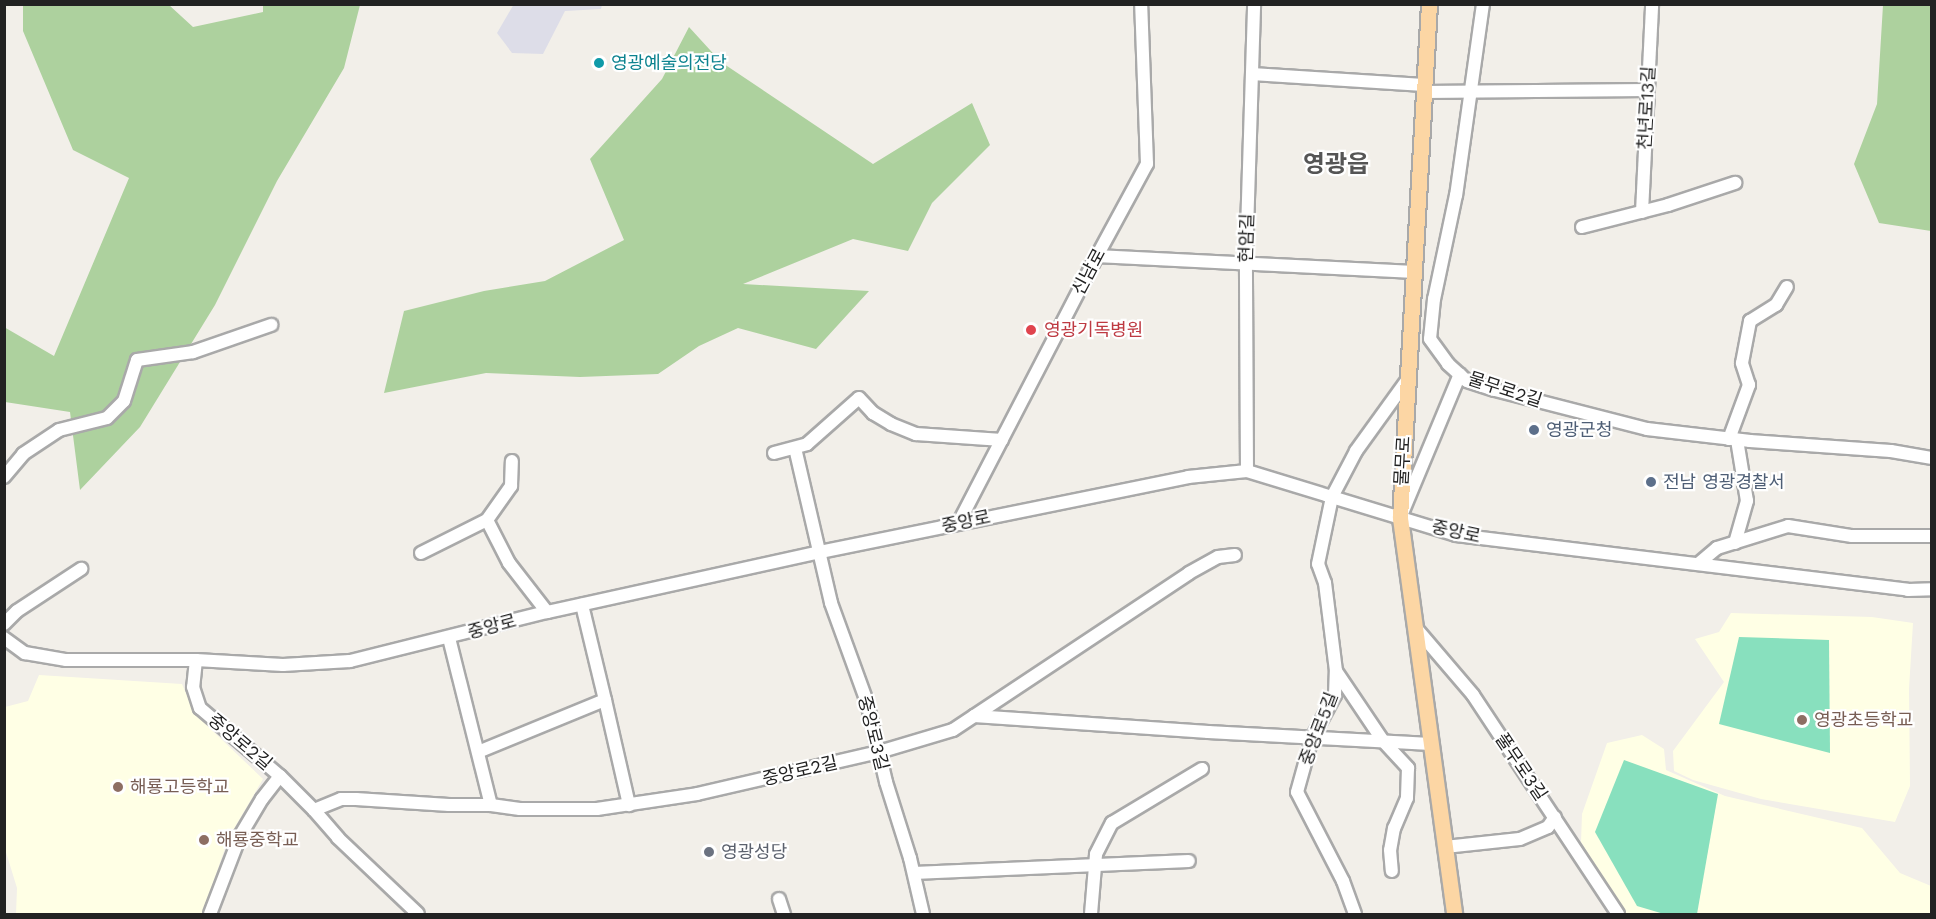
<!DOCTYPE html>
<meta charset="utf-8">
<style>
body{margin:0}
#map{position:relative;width:1936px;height:919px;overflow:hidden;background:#f2efe9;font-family:"Work Sans","Noto Sans KR",sans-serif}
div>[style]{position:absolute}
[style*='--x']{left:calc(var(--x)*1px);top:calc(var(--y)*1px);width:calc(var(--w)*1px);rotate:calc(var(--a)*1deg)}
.education>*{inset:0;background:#ffffe5}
.forest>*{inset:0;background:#add19e}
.pitch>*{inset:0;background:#88e0be}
.plaza>*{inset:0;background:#dddde8}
.roads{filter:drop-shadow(2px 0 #a9a9a9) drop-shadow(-2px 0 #a9a9a9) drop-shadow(0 2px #a9a9a9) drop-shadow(0 -2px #a9a9a9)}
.minor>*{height:12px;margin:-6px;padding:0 6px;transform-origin:6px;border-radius:6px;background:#fff}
.major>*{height:15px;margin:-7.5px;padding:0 7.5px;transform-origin:7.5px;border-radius:7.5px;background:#fcd6a4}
.dots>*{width:16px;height:16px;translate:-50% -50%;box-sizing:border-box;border:3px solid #fff;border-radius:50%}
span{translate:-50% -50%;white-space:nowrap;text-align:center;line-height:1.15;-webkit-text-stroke:4.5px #fff;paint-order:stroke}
.culture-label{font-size:18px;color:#0d838f}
.left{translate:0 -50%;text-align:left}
.street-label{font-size:18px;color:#222}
.health-label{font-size:18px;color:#be3a42}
.service-label{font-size:18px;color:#4e5e75}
.education-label{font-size:18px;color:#785e54}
.worship-label{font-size:18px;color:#5b616d}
.district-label{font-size:24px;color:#555;font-weight:700}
.frame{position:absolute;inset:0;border:6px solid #222;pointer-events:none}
</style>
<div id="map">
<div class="education">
<i style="clip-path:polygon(1731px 613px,1872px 617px,1913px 623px,1909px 689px,1910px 786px,1895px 822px,1761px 799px,1693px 780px,1674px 771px,1673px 751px,1724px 682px,1695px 639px,1719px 632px)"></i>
<i style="clip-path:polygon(39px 675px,182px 684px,195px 714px,263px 779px,229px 837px,202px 914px,16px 914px,17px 888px,5px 849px,5px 707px,28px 701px)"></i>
<i style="clip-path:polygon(1642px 735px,1664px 749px,1666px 770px,1725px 796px,1862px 828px,1900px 873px,1931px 886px,1931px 914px,1626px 914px,1581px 842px,1582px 814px,1607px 743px)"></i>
</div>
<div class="forest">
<i style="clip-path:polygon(23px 5px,169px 5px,193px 27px,263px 12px,263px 5px,360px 5px,344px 68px,277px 181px,215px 305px,140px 427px,80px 490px,70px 412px,5px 402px,4px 327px,54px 356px,129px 178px,73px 150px,23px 31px)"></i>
<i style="clip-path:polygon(1883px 5px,1931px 5px,1931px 231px,1879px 223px,1854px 164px,1877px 104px)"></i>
<i style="clip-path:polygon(689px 27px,721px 62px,873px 164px,972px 103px,990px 145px,932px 203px,908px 251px,853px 239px,743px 284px,869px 291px,816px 349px,738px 328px,699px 346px,658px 374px,580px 377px,486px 373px,384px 393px,404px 311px,484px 291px,545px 281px,624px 240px,590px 159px,662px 79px)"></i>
</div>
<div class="pitch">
<i style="clip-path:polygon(1739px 637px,1829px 640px,1830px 753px,1719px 724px)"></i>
<i style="clip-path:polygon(1624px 760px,1718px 794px,1697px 914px,1664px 914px,1637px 906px,1595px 832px)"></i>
</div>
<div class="plaza">
<i style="clip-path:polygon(514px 4px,602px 4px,602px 5px,601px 9px,565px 11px,543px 54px,512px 53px,497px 33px)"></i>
</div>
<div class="roads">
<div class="minor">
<i style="--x:1483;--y:4;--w:193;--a:98"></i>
<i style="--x:1456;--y:195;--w:106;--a:101.9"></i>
<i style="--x:1434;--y:299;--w:40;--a:95.7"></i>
<i style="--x:1430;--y:339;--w:31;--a:54"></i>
<i style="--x:1448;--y:364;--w:25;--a:42"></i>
<i style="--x:1467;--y:381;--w:29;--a:18"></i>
<i style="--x:1495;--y:390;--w:157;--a:14.4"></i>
<i style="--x:1647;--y:429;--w:104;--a:6.6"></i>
<i style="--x:1750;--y:441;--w:141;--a:4.1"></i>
<i style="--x:1891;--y:451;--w:42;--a:9.7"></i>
<i style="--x:1252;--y:74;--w:172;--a:3.7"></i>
<i style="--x:1424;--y:92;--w:224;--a:-0.5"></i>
<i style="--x:1642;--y:212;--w:208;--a:-87.2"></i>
<i style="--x:1582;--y:227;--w:89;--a:-14.3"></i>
<i style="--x:1668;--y:205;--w:71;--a:-18.2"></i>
<i style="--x:1097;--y:256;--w:317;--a:2.9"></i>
<i style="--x:1729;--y:439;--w:58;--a:-69.7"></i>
<i style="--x:1749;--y:385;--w:23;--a:-108"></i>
<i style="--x:1742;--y:363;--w:43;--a:-79.2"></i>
<i style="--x:1750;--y:321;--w:31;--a:-32"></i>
<i style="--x:1776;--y:305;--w:21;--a:-59"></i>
<i style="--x:795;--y:448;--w:159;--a:76.9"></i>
<i style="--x:831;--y:603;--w:105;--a:70"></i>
<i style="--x:867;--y:702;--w:82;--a:76.6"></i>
<i style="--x:886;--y:782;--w:80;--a:72.5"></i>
<i style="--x:910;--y:858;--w:57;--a:76.9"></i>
<i style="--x:774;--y:453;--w:34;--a:-15"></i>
<i style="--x:807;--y:444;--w:69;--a:-41.5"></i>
<i style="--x:859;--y:398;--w:21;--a:47"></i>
<i style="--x:873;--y:413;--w:21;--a:31"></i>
<i style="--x:891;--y:424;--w:27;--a:22"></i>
<i style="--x:916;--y:434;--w:86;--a:4"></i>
<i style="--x:1247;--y:471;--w:208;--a:-90.3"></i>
<i style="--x:1246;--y:263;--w:259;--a:-88.2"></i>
<i style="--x:4;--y:477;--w:30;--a:-50"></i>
<i style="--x:23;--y:454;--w:43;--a:-33.7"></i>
<i style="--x:59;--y:430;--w:49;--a:-14"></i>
<i style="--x:107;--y:418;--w:24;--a:-45"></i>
<i style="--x:124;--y:401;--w:43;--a:-72.4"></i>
<i style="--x:137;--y:360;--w:57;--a:-8.1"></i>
<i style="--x:193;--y:352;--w:83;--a:-19.1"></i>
<i style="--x:1403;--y:511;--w:148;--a:-67.4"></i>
<i style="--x:487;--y:520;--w:48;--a:62.9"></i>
<i style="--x:509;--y:563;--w:62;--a:52.2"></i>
<i style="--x:958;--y:524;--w:302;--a:-62.6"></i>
<i style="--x:1097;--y:256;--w:105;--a:-61.5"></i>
<i style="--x:1147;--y:164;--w:160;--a:-92.1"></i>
<i style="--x:1735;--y:543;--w:44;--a:-74.1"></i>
<i style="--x:1747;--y:501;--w:62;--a:-99.3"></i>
<i style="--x:421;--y:553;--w:74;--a:-26.6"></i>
<i style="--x:487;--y:520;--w:42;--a:-54.8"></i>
<i style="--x:511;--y:486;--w:25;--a:-88"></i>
<i style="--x:1698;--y:564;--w:25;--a:-40"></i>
<i style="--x:1717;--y:548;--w:74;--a:-17.2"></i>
<i style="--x:1788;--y:526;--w:65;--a:8.9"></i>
<i style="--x:1852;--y:536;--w:80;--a:0"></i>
<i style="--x:4;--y:624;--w:18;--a:-45"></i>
<i style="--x:17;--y:611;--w:77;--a:-33.3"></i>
<i style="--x:1415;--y:627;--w:89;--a:49.5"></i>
<i style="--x:1473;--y:695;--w:263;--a:56.5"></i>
<i style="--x:4;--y:638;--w:26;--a:36"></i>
<i style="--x:25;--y:653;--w:42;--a:9.7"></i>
<i style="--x:66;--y:660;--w:130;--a:0"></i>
<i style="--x:196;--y:660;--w:87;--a:3.3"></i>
<i style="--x:283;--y:665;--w:67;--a:-3.4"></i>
<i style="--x:350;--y:661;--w:203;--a:-14"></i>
<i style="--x:547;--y:612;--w:280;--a:-12.4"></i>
<i style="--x:820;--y:552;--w:376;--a:-11.5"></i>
<i style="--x:1188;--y:477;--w:59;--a:-5.8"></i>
<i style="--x:1247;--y:471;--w:219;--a:17"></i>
<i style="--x:1456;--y:535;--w:455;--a:6.9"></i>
<i style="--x:1908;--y:590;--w:24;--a:-2"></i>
<i style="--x:449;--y:638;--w:172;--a:75.9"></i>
<i style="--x:196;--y:660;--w:27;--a:96"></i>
<i style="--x:193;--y:687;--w:22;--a:72"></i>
<i style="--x:200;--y:708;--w:105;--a:40.4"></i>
<i style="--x:280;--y:776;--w:48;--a:45"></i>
<i style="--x:314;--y:810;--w:37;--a:49"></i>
<i style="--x:338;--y:838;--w:110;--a:43.5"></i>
<i style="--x:1336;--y:671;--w:84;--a:56.1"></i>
<i style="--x:1383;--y:741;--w:37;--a:47"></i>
<i style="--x:1408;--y:768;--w:30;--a:92"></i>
<i style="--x:1407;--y:798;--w:33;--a:113"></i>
<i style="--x:1394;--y:828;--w:22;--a:100"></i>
<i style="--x:1390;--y:850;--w:21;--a:85"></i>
<i style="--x:605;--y:700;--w:108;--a:77.1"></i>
<i style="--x:974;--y:716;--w:235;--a:3.9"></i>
<i style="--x:1208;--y:732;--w:223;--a:3.1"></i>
<i style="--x:478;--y:752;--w:137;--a:-22.3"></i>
<i style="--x:605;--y:700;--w:98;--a:-103.6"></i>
<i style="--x:314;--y:810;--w:29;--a:-22"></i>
<i style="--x:341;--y:799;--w:15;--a:0"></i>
<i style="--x:356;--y:799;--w:93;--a:3.7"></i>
<i style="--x:449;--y:805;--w:42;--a:0"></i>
<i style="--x:491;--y:805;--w:29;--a:8"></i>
<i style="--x:520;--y:809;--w:77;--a:0"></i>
<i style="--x:597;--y:809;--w:101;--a:-8.5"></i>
<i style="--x:697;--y:794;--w:187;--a:-13"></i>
<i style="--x:879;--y:752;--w:77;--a:-16.6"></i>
<i style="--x:953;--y:730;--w:283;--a:-33.6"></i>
<i style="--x:1189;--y:573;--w:33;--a:-29"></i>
<i style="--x:1218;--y:557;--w:17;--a:-7"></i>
<i style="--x:1445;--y:847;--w:75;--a:-6.1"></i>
<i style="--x:1520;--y:839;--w:30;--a:-23"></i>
<i style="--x:1548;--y:827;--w:12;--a:-55"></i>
<i style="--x:914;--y:873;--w:275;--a:-2.5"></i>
<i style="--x:779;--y:899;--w:16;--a:72"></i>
<i style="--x:210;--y:914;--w:84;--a:-69"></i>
<i style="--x:240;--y:836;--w:43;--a:-59.3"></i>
<i style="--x:262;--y:799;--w:29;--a:-52"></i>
<i style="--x:1091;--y:914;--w:60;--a:-85.2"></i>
<i style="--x:1096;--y:854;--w:35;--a:-63"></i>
<i style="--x:1112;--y:823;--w:105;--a:-31"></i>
<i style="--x:1355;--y:914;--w:35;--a:-110"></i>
<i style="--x:1343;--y:881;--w:100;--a:-117.3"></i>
<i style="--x:1297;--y:792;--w:56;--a:-74.5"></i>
<i style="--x:1312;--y:738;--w:49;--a:-61.9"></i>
<i style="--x:1335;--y:695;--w:24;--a:-88"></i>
<i style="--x:1336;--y:671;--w:89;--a:-97.1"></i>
<i style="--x:1325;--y:583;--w:20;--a:-110"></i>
<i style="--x:1318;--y:564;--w:68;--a:-78.2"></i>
<i style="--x:1332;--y:497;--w:52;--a:-62.4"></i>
<i style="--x:1356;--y:451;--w:89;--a:-54.2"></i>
</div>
<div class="major">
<i style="--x:1429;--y:4;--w:515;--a:93.23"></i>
<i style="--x:1400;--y:518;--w:400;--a:82.2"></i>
</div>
</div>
<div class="dots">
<i style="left:599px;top:63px;background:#0f9aa8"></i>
<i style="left:1031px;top:330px;background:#e0444e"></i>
<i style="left:1534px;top:430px;background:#5c6f8a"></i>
<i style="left:1651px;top:482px;background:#5c6f8a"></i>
<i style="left:1802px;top:720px;background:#8d6e63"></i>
<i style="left:118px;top:787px;background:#8d6e63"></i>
<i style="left:204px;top:840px;background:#8d6e63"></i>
<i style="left:709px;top:852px;background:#6b7280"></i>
</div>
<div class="culture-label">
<span class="left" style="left:611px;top:63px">영광예술의전당</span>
</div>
<div class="street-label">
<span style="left:1647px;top:108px;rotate:-87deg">천년로13길</span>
<span style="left:1247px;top:238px;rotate:-88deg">현암길</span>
<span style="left:1089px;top:272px;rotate:-62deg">신남로</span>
<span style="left:1505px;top:390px;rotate:18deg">물무로2길</span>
<span style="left:1403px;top:461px;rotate:-87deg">물무로</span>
<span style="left:966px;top:522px;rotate:-12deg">중앙로</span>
<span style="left:1456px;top:532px;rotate:12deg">중앙로</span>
<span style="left:492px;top:627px;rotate:-15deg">중앙로</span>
<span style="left:1319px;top:729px;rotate:-69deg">중앙로5길</span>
<span style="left:873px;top:733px;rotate:76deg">중앙로3길</span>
<span style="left:240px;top:742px;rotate:40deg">중앙로2길</span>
<span style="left:1521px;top:767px;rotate:56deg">풀무로3길</span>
<span style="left:800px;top:771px;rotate:-13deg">중앙로2길</span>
</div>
<div class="health-label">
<span class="left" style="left:1044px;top:330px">영광기독병원</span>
</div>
<div class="service-label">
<span class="left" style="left:1546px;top:430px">영광군청</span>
<span class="left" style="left:1663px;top:482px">전남 영광경찰서</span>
</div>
<div class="education-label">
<span class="left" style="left:1814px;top:720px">영광초등학교</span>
<span class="left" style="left:130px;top:787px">해룡고등학교</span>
<span class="left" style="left:216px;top:840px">해룡중학교</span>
</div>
<div class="worship-label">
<span class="left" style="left:721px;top:852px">영광성당</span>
</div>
<div class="district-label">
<span style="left:1336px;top:165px">영광읍</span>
</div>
<div class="frame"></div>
</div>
